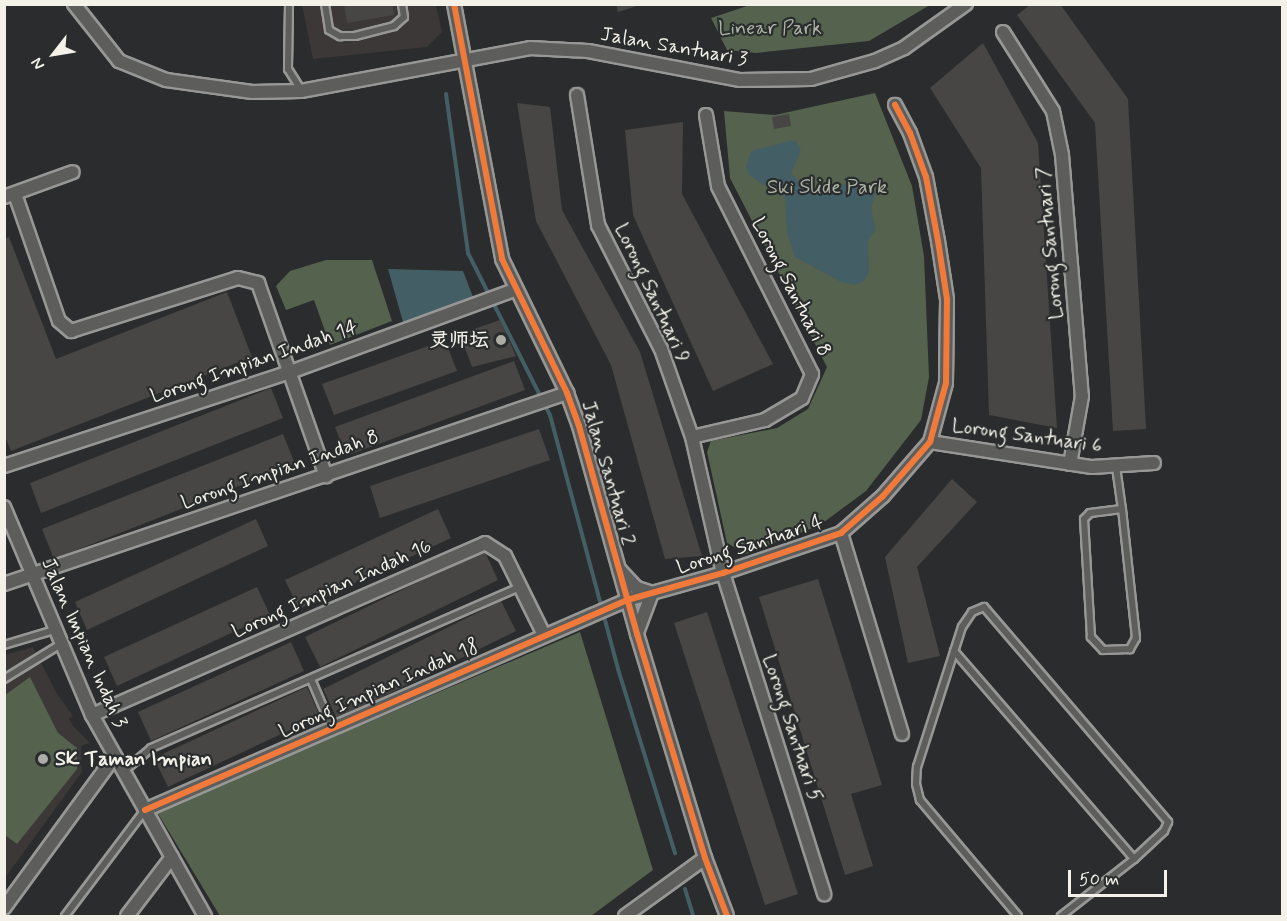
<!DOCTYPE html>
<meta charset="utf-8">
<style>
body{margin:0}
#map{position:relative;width:1287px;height:921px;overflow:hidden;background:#2b2c2d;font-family:Mynerve,"LXGW WenKai TC",sans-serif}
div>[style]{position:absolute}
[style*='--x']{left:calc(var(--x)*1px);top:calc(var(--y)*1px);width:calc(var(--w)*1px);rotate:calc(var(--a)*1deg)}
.built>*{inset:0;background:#3b3837}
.green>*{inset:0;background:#54624e}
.water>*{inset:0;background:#445e66}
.stream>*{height:4px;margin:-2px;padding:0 2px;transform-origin:2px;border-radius:2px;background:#445e66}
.building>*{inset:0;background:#484644}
.roads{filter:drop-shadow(2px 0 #979796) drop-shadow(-2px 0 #979796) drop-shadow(0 2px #979796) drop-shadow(0 -2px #979796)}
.lane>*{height:6px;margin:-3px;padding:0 3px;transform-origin:3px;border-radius:3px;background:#5d5d5c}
.street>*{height:12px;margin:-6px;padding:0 6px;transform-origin:6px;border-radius:6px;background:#5d5d5c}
.cycleway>*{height:6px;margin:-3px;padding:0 3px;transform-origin:3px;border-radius:3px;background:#f17a3a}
.dots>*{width:16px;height:16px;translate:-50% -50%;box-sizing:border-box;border:3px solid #2a2d2e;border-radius:50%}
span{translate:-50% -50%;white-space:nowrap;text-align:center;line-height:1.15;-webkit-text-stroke:4.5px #2a2d2e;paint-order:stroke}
.park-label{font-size:20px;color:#afb4a5}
.street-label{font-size:20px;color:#f4f1e8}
.poi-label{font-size:20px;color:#f4f1e8;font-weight:700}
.right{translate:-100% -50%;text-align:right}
.left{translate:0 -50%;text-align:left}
.frame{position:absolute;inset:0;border:6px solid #f4f1e8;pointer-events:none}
.north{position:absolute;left:24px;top:24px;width:60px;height:60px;-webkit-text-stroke:4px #2a2d2e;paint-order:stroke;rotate:239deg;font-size:16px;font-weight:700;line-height:24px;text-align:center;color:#f4f1e8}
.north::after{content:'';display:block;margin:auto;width:21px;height:27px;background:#f4f1e8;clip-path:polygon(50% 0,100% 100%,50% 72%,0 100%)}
.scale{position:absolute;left:1068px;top:870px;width:99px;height:27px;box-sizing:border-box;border:3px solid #f4f1e8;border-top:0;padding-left:8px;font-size:18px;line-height:21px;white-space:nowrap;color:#f4f1e8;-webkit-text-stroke:4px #2a2d2e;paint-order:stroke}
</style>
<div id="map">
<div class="built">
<i style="clip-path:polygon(302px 5px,436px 5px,442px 32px,427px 47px,313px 59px)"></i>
<i style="clip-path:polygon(33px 647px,57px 694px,73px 716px,69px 719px,73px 726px,90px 743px,81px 746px,82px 772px,5px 878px,5px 655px)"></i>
</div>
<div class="green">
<i style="clip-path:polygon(753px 4px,930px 4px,930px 5px,869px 41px,756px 53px,727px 50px,711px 18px)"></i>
<i style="clip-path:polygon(875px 93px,912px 186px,924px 256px,929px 377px,921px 420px,866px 491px,820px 525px,746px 554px,727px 543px,707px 452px,711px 441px,777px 428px,808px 409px,827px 367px,730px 178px,724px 111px,775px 115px)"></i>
<i style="clip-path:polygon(326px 260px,372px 260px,392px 321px,330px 345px,314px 300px,286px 310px,276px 286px,290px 271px)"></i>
<i style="clip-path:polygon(580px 632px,653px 870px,591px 916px,220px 916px,157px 812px)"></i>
<i style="clip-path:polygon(30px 677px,58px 733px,77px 748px,77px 769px,17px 844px,5px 835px,5px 695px)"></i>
</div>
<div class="water">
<i style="clip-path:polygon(790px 141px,796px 141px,801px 149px,791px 174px,810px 189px,827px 193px,853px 180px,876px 192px,871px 208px,876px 230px,868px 240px,869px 273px,864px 281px,854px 285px,841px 282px,795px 257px,787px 232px,785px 197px,750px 176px,746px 168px,751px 151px)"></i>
<i style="clip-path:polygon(388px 269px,463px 271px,473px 297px,403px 322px)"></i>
</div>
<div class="stream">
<i style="--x:446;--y:94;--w:161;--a:82.1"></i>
<i style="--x:468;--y:253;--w:182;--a:63.2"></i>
<i style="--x:550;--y:415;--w:263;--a:75"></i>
<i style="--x:618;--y:669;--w:193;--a:72.8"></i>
<i style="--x:685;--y:889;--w:28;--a:73"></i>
</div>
<div class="building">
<i style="clip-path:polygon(344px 4px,392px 4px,394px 15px,347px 23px)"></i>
<i style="clip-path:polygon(616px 4px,639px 4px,640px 5px,618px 12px)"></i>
<i style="clip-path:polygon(1031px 4px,1060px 4px,1128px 99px,1146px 429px,1113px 431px,1095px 123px,1017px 15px)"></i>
<i style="clip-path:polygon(983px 43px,1038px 143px,1057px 428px,989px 415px,981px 168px,930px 88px)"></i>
<i style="clip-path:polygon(517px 103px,550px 107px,562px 210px,640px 352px,702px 556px,665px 559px,611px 365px,536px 221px)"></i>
<i style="clip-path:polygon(789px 114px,791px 126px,774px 129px,772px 117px)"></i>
<i style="clip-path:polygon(683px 122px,682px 194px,773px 364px,713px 391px,633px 215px,625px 130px)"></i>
<i style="clip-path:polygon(9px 237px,56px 359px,227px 292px,252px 357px,11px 451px,4px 434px,4px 239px)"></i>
<i style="clip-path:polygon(500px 320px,516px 356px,472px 367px,460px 334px)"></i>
<i style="clip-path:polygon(445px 340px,457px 371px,334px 415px,322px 384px)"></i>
<i style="clip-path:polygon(514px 361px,525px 390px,346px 456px,335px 427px)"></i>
<i style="clip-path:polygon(271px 388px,283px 418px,41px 513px,30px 483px)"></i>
<i style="clip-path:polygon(539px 429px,550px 460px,380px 518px,370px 486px)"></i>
<i style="clip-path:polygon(283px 434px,295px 464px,54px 559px,42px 529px)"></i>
<i style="clip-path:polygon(952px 479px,977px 502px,917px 567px,940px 656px,908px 663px,885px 557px)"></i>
<i style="clip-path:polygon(438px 509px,451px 538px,299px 609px,285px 580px)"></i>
<i style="clip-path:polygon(256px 519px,268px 546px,87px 630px,75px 602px)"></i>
<i style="clip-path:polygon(484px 550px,498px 580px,320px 667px,305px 637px)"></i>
<i style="clip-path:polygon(818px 579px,882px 785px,851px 794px,873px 866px,845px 875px,759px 597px)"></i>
<i style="clip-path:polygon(257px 587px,270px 615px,117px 686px,104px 657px)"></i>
<i style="clip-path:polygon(501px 601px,516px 631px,337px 719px,323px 689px)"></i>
<i style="clip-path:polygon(707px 612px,798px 894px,765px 905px,674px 623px)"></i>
<i style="clip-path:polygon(291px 642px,304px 671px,151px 741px,138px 712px)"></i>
<i style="clip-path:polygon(307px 687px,320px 716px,168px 787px,154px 758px)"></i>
</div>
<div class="roads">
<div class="lane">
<i style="--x:289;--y:4;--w:65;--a:90.9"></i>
<i style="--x:288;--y:69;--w:25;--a:58"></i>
<i style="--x:325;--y:4;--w:26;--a:81"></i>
<i style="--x:329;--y:30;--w:13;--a:29"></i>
<i style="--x:340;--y:36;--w:15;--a:0"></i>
<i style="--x:355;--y:36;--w:40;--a:-14.4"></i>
<i style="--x:394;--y:26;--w:13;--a:-42"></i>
<i style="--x:404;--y:17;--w:13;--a:-99"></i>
<i style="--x:1116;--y:467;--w:42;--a:81.9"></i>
<i style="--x:1122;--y:509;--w:130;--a:83.8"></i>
<i style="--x:1136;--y:638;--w:13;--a:119"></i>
<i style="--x:1130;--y:649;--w:27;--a:178"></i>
<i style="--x:1103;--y:650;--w:18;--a:-133"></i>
<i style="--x:1091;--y:637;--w:118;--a:-93.4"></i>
<i style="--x:1084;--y:519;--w:8;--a:-45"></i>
<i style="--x:1090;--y:513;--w:32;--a:-7"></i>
<i style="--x:4;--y:645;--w:52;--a:-16.7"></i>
<i style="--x:954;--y:651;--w:275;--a:49.1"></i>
<i style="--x:4;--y:679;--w:67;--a:-31.6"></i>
<i style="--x:311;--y:679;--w:53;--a:66.8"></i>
<i style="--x:124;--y:771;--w:35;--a:-40"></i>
<i style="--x:151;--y:748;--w:403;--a:-23.6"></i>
<i style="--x:65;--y:916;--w:133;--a:-53"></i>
<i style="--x:1018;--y:916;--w:152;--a:-130.2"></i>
<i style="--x:920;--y:800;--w:16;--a:-104"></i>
<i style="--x:916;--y:784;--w:17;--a:-87"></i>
<i style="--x:917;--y:767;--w:147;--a:-72.2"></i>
<i style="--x:962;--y:627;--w:18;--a:-56"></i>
<i style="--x:972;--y:612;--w:13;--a:-23"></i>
<i style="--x:984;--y:607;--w:283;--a:49.4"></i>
<i style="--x:1168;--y:822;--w:10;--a:114"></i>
<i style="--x:1164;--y:831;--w:41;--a:137"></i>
<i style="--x:1134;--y:859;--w:93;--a:142"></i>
</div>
<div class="street">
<i style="--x:74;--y:4;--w:73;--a:51.7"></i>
<i style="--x:119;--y:61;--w:51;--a:22"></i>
<i style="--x:166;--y:80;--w:87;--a:7.9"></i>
<i style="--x:252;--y:92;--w:49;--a:-1.2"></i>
<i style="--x:301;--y:91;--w:233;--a:-10.6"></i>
<i style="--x:530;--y:48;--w:58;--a:3"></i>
<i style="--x:588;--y:51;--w:155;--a:10.8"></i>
<i style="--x:740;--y:80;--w:71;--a:-0.8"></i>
<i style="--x:811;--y:79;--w:66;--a:-15.7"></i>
<i style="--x:875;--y:61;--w:32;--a:-24"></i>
<i style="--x:904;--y:48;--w:76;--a:-35.4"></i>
<i style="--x:454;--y:4;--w:259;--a:79.3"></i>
<i style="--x:502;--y:259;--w:149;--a:64.1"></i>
<i style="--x:567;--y:393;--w:35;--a:70"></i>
<i style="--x:579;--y:426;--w:216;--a:74.4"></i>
<i style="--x:637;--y:634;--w:234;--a:73.1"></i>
<i style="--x:705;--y:858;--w:62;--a:69.2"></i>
<i style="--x:1003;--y:32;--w:93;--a:57.7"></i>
<i style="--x:1053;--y:111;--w:45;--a:78.4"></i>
<i style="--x:1062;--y:155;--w:242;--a:85.3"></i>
<i style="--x:1082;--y:396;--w:69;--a:100"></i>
<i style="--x:577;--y:95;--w:132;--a:80.8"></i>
<i style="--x:598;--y:225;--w:139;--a:63.1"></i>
<i style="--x:661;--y:349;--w:93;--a:70.6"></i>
<i style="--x:692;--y:437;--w:139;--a:77.2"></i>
<i style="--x:723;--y:573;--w:337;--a:72.5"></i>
<i style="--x:15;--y:194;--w:134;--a:70.9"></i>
<i style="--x:59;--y:321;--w:16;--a:40"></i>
<i style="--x:71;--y:331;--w:175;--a:-17.6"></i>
<i style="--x:238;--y:278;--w:21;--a:14"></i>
<i style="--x:258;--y:283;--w:205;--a:70.6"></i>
<i style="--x:4;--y:197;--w:73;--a:-19.9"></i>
<i style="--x:692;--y:437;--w:75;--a:-13.1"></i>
<i style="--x:765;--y:420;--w:43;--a:-30.7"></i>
<i style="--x:802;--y:398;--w:26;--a:-67"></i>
<i style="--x:812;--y:374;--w:210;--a:-116.6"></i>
<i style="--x:718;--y:186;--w:72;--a:-99.6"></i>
<i style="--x:930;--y:442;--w:164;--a:8.8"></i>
<i style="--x:1092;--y:467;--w:62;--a:-3.7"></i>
<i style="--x:4;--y:466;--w:301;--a:-18.2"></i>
<i style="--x:290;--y:372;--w:239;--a:-20.1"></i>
<i style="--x:4;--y:507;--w:226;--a:67.1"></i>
<i style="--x:92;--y:715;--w:231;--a:60.7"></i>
<i style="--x:841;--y:533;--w:210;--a:73.1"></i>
<i style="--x:619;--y:569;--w:26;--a:47"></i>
<i style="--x:637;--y:588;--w:16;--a:18"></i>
<i style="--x:652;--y:593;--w:43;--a:110.6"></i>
<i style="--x:4;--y:584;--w:595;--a:-18.74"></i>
<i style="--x:92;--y:715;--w:429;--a:-23.6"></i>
<i style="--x:485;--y:543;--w:24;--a:33"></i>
<i style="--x:505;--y:556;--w:88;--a:63.7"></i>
<i style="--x:145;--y:810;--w:526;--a:-23.54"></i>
<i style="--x:627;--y:600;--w:100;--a:-15.7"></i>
<i style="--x:723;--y:573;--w:125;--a:-18.7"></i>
<i style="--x:841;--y:533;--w:56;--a:-41.4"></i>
<i style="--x:883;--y:496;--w:72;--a:-49"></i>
<i style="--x:930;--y:442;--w:61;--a:-74.8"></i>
<i style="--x:946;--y:383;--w:84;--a:-89.3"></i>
<i style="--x:947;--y:299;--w:59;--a:-98.8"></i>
<i style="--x:938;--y:241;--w:65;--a:-100.6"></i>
<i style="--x:926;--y:177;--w:47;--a:-110"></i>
<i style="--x:910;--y:133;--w:32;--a:-118"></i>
<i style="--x:4;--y:908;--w:188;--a:-53.9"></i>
<i style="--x:127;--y:916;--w:74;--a:-52.7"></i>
<i style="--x:625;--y:916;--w:99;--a:-35.9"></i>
</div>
</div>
<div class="cycleway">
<i style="--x:454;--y:4;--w:259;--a:79.3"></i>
<i style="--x:502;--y:259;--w:149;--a:64.1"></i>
<i style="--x:567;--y:393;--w:35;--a:70"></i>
<i style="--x:579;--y:426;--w:216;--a:74.4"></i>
<i style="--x:637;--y:634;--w:234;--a:73.1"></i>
<i style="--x:705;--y:858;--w:62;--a:69.2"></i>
<i style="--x:145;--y:810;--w:526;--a:-23.54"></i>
<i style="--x:627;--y:600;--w:100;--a:-15.7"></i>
<i style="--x:723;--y:573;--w:125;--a:-18.7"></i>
<i style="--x:841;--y:533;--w:56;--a:-41.4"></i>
<i style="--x:883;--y:496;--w:72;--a:-49"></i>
<i style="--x:930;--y:442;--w:61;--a:-74.8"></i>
<i style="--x:946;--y:383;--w:84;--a:-89.3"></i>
<i style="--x:947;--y:299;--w:59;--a:-98.8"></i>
<i style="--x:938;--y:241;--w:65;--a:-100.6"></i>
<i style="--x:926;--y:177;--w:47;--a:-110"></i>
<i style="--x:910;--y:133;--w:32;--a:-118"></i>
</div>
<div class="dots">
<i style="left:501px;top:340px;background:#aeaca7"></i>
<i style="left:43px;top:759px;background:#aeaca7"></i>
</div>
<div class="park-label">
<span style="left:770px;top:28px">Linear Park</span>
<span style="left:827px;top:187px">Ski Slide Park</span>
</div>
<div class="street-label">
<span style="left:674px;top:47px;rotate:10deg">Jalan Santuari 3</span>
<span style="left:1050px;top:243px;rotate:-95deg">Lorong Santuari 7</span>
<span style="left:791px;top:287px;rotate:63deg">Lorong Santuari 8</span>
<span style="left:652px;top:293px;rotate:65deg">Lorong Santuari 9</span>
<span style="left:254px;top:362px;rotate:-19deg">Lorong Impian Indah 14</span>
<span style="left:1027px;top:436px;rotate:8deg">Lorong Santuari 6</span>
<span style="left:280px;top:470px;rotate:-19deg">Lorong Impian Indah 8</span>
<span style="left:608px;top:473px;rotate:74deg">Jalan Santuari 2</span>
<span style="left:750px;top:545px;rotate:-18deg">Lorong Santuari 4</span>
<span style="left:332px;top:589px;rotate:-24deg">Lorong Impian Indah 16</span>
<span style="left:84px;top:643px;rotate:66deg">Jalan Impian Indah 3</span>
<span style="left:379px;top:689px;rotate:-24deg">Lorong Impian Indah 18</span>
<span style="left:792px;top:728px;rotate:72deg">Lorong Santuari 5</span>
</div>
<div class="poi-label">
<span class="right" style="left:489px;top:340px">灵师坛</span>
<span class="left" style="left:55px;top:759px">SK Taman Impian</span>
</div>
<div class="frame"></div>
<div class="north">N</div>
<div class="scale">50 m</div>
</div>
